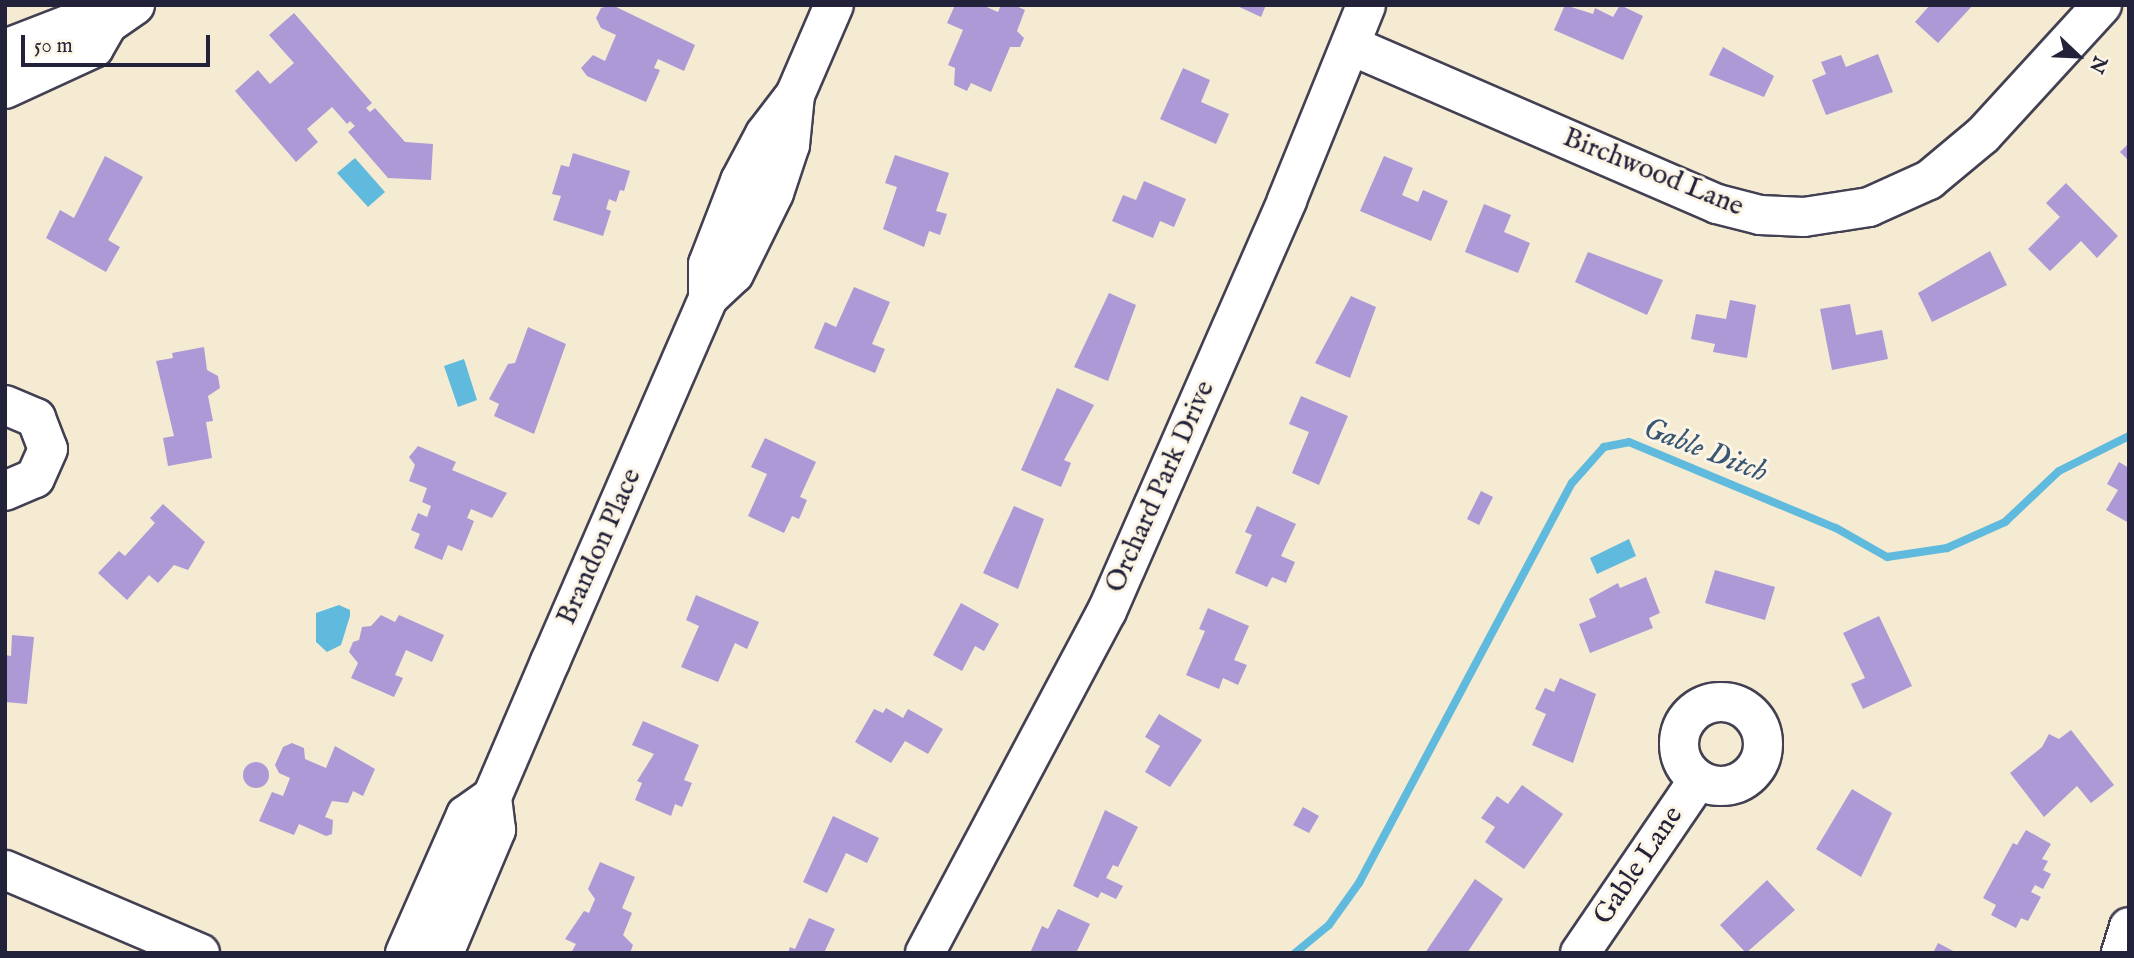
<!DOCTYPE html>
<style>
body{margin:0}
#map{position:relative;width:2134px;height:958px;overflow:hidden;background:#f4ebd2;font-family:"IM FELL English",serif}
div>[style]{position:absolute}
[style*='--x']{left:calc(var(--x)*1px);top:calc(var(--y)*1px);width:calc(var(--w)*1px);rotate:calc(var(--a)*1deg)}
.water>*{inset:0;background:#60badd}
.stream>*{height:8px;margin:-4px;padding:0 4px;transform-origin:4px;border-radius:4px;background:#60badd}
.building>*{inset:0;background:#ad99d6}
.round{border-radius:50%}
.roads{filter:drop-shadow(2px 0 #424052) drop-shadow(-2px 0 #424052) drop-shadow(0 2px #424052) drop-shadow(0 -2px #424052)}
.minor>*{height:38px;margin:-19px;padding:0 19px;transform-origin:19px;border-radius:19px;background:#fff}
.minor>.ring{margin:-19px;padding:0;box-sizing:content-box;background:none;border:38px solid #fff;border-radius:50%}
span{translate:-50% -50%;white-space:nowrap;text-align:center;line-height:1.15;-webkit-text-stroke:6px #fcf5e5;paint-order:stroke}
.street-label{font-size:28px;color:#22223b}
.water-label{font-size:30px;color:#385774;font-style:italic}
.frame{position:absolute;inset:0;border:7px solid #22223b;pointer-events:none}
.north{position:absolute;left:2043px;top:21px;width:70px;height:70px;-webkit-text-stroke:5px #fcf5e5;paint-order:stroke;rotate:113deg;font-size:19px;font-weight:700;line-height:28px;text-align:center;color:#22223b}
.north::after{content:'';display:block;margin:auto;width:24px;height:32px;background:#22223b;clip-path:polygon(50% 0,100% 100%,50% 72%,0 100%)}
.scale{position:absolute;left:21px;top:35px;width:189px;height:32px;box-sizing:border-box;border:4px solid #22223b;border-top:0;padding-left:9px;font-size:21px;line-height:24px;white-space:nowrap;color:#22223b;-webkit-text-stroke:5px #fcf5e5;paint-order:stroke}
</style>
<div id="map">
<div class="water">
<i style="clip-path:polygon(355px 158px,385px 192px,368px 207px,337px 173px)"></i>
<i style="clip-path:polygon(464px 359px,477px 400px,458px 407px,444px 366px)"></i>
<i style="clip-path:polygon(1629px 539px,1636px 556px,1597px 574px,1590px 558px)"></i>
<i style="clip-path:polygon(339px 605px,350px 610px,350px 616px,341px 645px,327px 652px,316px 642px,316px 613px)"></i>
</div>
<div class="stream">
<i style="--x:1295;--y:953;--w:44;--a:-39.5"></i>
<i style="--x:1329;--y:925;--w:52;--a:-54.5"></i>
<i style="--x:1359;--y:883;--w:453;--a:-62"></i>
<i style="--x:1572;--y:483;--w:48;--a:-48.4"></i>
<i style="--x:1604;--y:447;--w:25;--a:-11"></i>
<i style="--x:1629;--y:442;--w:224;--a:22.6"></i>
<i style="--x:1836;--y:528;--w:59;--a:29.6"></i>
<i style="--x:1887;--y:557;--w:61;--a:-8.5"></i>
<i style="--x:1947;--y:548;--w:64;--a:-24.1"></i>
<i style="--x:2005;--y:522;--w:74;--a:-43.4"></i>
<i style="--x:2059;--y:471;--w:78;--a:-26.6"></i>
</div>
<div class="building">
<i style="clip-path:polygon(612px 5px,695px 45px,684px 71px,658px 59px,654px 68px,660px 70px,646px 102px,587px 76px,581px 68px,593px 55px,605px 61px,616px 35px,601px 28px,596px 18px,601px 8px)"></i>
<i style="clip-path:polygon(955px 5px,982px 5px,998px 12px,1001px 5px,1014px 5px,1025px 10px,1017px 31px,1024px 38px,1020px 47px,1010px 47px,991px 92px,971px 83px,967px 91px,954px 85px,955px 68px,948px 65px,963px 30px,947px 23px)"></i>
<i style="clip-path:polygon(1235px 5px,1266px 5px,1261px 17px)"></i>
<i style="clip-path:polygon(1565px 5px,1593px 14px,1595px 8px,1613px 17px,1620px 5px,1643px 16px,1623px 60px,1554px 30px)"></i>
<i style="clip-path:polygon(1930px 5px,1973px 5px,1938px 43px,1915px 22px)"></i>
<i style="clip-path:polygon(294px 13px,372px 103px,366px 108px,370px 112px,375px 108px,405px 142px,433px 144px,431px 180px,388px 178px,348px 132px,355px 126px,350px 121px,347px 124px,332px 107px,307px 129px,318px 142px,296px 162px,235px 91px,258px 70px,270px 84px,294px 63px,269px 35px)"></i>
<i style="clip-path:polygon(1723px 47px,1774px 76px,1764px 97px,1709px 75px)"></i>
<i style="clip-path:polygon(1878px 54px,1893px 92px,1826px 115px,1812px 80px,1826px 74px,1821px 62px,1841px 55px,1846px 67px)"></i>
<i style="clip-path:polygon(1183px 68px,1210px 80px,1201px 102px,1229px 114px,1216px 144px,1160px 119px)"></i>
<i style="clip-path:polygon(2129px 143px,2129px 161px,2120px 152px)"></i>
<i style="clip-path:polygon(573px 153px,630px 171px,624px 191px,620px 190px,616px 202px,609px 199px,606px 209px,611px 211px,603px 236px,553px 220px,561px 196px,552px 194px,561px 165px,569px 167px)"></i>
<i style="clip-path:polygon(895px 155px,949px 173px,936px 211px,947px 214px,940px 235px,929px 231px,924px 247px,883px 229px,897px 187px,885px 183px)"></i>
<i style="clip-path:polygon(105px 156px,143px 177px,108px 240px,120px 247px,106px 272px,46px 238px,60px 210px,74px 218px)"></i>
<i style="clip-path:polygon(1384px 156px,1413px 168px,1402px 195px,1418px 202px,1423px 190px,1448px 201px,1431px 241px,1360px 211px)"></i>
<i style="clip-path:polygon(1144px 181px,1186px 199px,1174px 227px,1160px 221px,1153px 238px,1112px 221px,1123px 195px,1136px 200px)"></i>
<i style="clip-path:polygon(2066px 183px,2118px 236px,2097px 258px,2081px 241px,2050px 271px,2028px 249px,2060px 217px,2046px 203px)"></i>
<i style="clip-path:polygon(1484px 204px,1511px 215px,1504px 232px,1530px 243px,1518px 273px,1465px 252px)"></i>
<i style="clip-path:polygon(1990px 251px,2007px 285px,1932px 322px,1918px 293px)"></i>
<i style="clip-path:polygon(1588px 252px,1663px 280px,1647px 315px,1575px 282px)"></i>
<i style="clip-path:polygon(854px 287px,890px 302px,872px 344px,885px 349px,875px 373px,814px 348px,825px 322px,836px 327px)"></i>
<i style="clip-path:polygon(1109px 293px,1136px 305px,1108px 381px,1074px 367px)"></i>
<i style="clip-path:polygon(1351px 296px,1376px 307px,1350px 378px,1315px 363px)"></i>
<i style="clip-path:polygon(1730px 300px,1756px 305px,1747px 358px,1713px 352px,1715px 344px,1691px 339px,1696px 314px,1726px 319px)"></i>
<i style="clip-path:polygon(1850px 304px,1856px 335px,1882px 330px,1888px 359px,1832px 370px,1820px 309px)"></i>
<i style="clip-path:polygon(528px 327px,566px 344px,534px 434px,494px 416px,499px 404px,489px 399px,508px 364px,515px 363px)"></i>
<i style="clip-path:polygon(204px 347px,207px 370px,218px 376px,220px 388px,208px 396px,213px 421px,206px 422px,212px 458px,168px 466px,163px 438px,174px 436px,156px 361px,173px 358px,172px 353px)"></i>
<i style="clip-path:polygon(1057px 388px,1094px 405px,1064px 460px,1071px 463px,1061px 487px,1021px 470px)"></i>
<i style="clip-path:polygon(1301px 396px,1348px 416px,1319px 485px,1292px 473px,1309px 432px,1289px 424px)"></i>
<i style="clip-path:polygon(765px 438px,816px 462px,800px 497px,807px 500px,799px 519px,792px 516px,784px 533px,748px 516px,767px 474px,751px 467px)"></i>
<i style="clip-path:polygon(418px 446px,456px 462px,452px 470px,507px 493px,492px 518px,471px 509px,467px 518px,474px 521px,462px 551px,448px 545px,442px 560px,414px 548px,420px 534px,411px 530px,418px 513px,427px 517px,431px 506px,422px 502px,427px 488px,409px 481px,415px 465px,409px 457px)"></i>
<i style="clip-path:polygon(2119px 462px,2129px 468px,2129px 523px,2106px 510px,2118px 490px,2107px 484px)"></i>
<i style="clip-path:polygon(1481px 491px,1493px 497px,1479px 525px,1467px 519px)"></i>
<i style="clip-path:polygon(163px 504px,205px 542px,188px 570px,174px 565px,158px 583px,149px 575px,127px 600px,98px 573px,119px 551px,125px 556px,155px 523px,150px 518px)"></i>
<i style="clip-path:polygon(1014px 506px,1044px 519px,1018px 589px,983px 573px)"></i>
<i style="clip-path:polygon(1257px 506px,1296px 524px,1281px 556px,1295px 562px,1286px 583px,1272px 577px,1267px 587px,1235px 573px,1252px 535px,1245px 532px)"></i>
<i style="clip-path:polygon(1715px 570px,1775px 587px,1765px 620px,1705px 603px)"></i>
<i style="clip-path:polygon(1646px 577px,1660px 613px,1649px 618px,1653px 628px,1590px 653px,1579px 624px,1596px 617px,1589px 599px,1618px 583px,1620px 588px)"></i>
<i style="clip-path:polygon(696px 595px,759px 622px,747px 649px,735px 643px,718px 682px,681px 667px,699px 626px,686px 620px)"></i>
<i style="clip-path:polygon(961px 603px,999px 624px,984px 651px,975px 646px,962px 671px,933px 655px)"></i>
<i style="clip-path:polygon(1208px 608px,1249px 626px,1234px 660px,1247px 665px,1238px 685px,1223px 678px,1219px 689px,1186px 675px,1205px 631px,1199px 629px)"></i>
<i style="clip-path:polygon(381px 615px,395px 622px,399px 615px,444px 635px,432px 662px,406px 650px,395px 675px,403px 678px,394px 697px,351px 678px,358px 663px,349px 652px,353px 642px,359px 640px,362px 627px,371px 626px)"></i>
<i style="clip-path:polygon(1879px 616px,1912px 686px,1863px 709px,1851px 684px,1865px 678px,1843px 633px)"></i>
<i style="clip-path:polygon(12px 635px,34px 637px,27px 704px,5px 702px,5px 655px,11px 656px)"></i>
<i style="clip-path:polygon(1560px 678px,1596px 694px,1573px 763px,1532px 745px,1546px 714px,1535px 709px,1545px 688px,1554px 692px)"></i>
<i style="clip-path:polygon(886px 708px,903px 718px,908px 709px,943px 729px,928px 754px,905px 741px,891px 763px,855px 742px,874px 709px,883px 713px)"></i>
<i style="clip-path:polygon(1159px 714px,1202px 740px,1170px 787px,1145px 772px,1160px 746px,1145px 737px)"></i>
<i style="clip-path:polygon(643px 721px,699px 745px,684px 780px,692px 783px,682px 807px,675px 804px,671px 816px,635px 800px,642px 783px,637px 781px,654px 754px,632px 745px)"></i>
<i style="clip-path:polygon(2071px 730px,2114px 785px,2091px 803px,2077px 786px,2044px 817px,2010px 773px,2042px 747px,2049px 734px,2059px 739px)"></i>
<i style="clip-path:polygon(292px 743px,304px 748px,305px 759px,326px 768px,335px 746px,375px 769px,363px 796px,353px 791px,348px 803px,332px 801px,325px 817px,333px 820px,332px 834px,326px 836px,299px 824px,294px 835px,259px 821px,272px 792px,283px 796px,290px 778px,279px 773px,275px 765px,283px 747px)"></i>
<i class="round" style="left:243px;top:762px;width:26px;height:26px"></i>
<i style="clip-path:polygon(1522px 785px,1563px 814px,1524px 869px,1485px 842px,1495px 827px,1481px 818px,1497px 796px,1508px 804px)"></i>
<i style="clip-path:polygon(1852px 789px,1892px 813px,1861px 877px,1816px 849px)"></i>
<i style="clip-path:polygon(1303px 807px,1319px 816px,1309px 833px,1293px 825px)"></i>
<i style="clip-path:polygon(1105px 810px,1138px 827px,1118px 867px,1113px 865px,1106px 878px,1123px 886px,1116px 899px,1101px 892px,1098px 898px,1073px 886px)"></i>
<i style="clip-path:polygon(833px 816px,879px 838px,867px 863px,846px 853px,827px 893px,803px 882px)"></i>
<i style="clip-path:polygon(2026px 830px,2051px 844px,2042px 859px,2048px 861px,2043px 870px,2051px 874px,2043px 889px,2035px 885px,2031px 892px,2041px 897px,2028px 921px,2021px 918px,2016px 928px,1991px 915px,1996px 905px,1983px 898px,2013px 843px,2017px 845px)"></i>
<i style="clip-path:polygon(600px 862px,635px 877px,622px 908px,632px 913px,623px 935px,633px 945px,630px 953px,571px 953px,576px 944px,565px 939px,584px 911px,589px 913px,595px 899px,588px 889px)"></i>
<i style="clip-path:polygon(1475px 879px,1503px 899px,1467px 953px,1425px 953px)"></i>
<i style="clip-path:polygon(1767px 880px,1795px 910px,1746px 953px,1720px 925px)"></i>
<i style="clip-path:polygon(1058px 909px,1090px 924px,1076px 953px,1030px 953px,1042px 926px,1048px 929px)"></i>
<i style="clip-path:polygon(809px 918px,835px 929px,824px 953px,788px 953px,790px 947px,795px 949px)"></i>
<i style="clip-path:polygon(1938px 943px,1957px 953px,1933px 953px)"></i>
</div>
<div class="roads">
<div class="minor">
<i style="--x:1352;--y:46;--w:398;--a:23.4"></i>
<i style="--x:1717;--y:204;--w:44;--a:14.3"></i>
<i style="--x:1760;--y:215;--w:44;--a:2.6"></i>
<i style="--x:1804;--y:217;--w:66;--a:-8.7"></i>
<i style="--x:1869;--y:207;--w:66;--a:-24.2"></i>
<i style="--x:1929;--y:180;--w:70;--a:-39.8"></i>
<i style="--x:1983;--y:135;--w:176;--a:-47.5"></i>
<i style="--x:5;--y:49;--w:86;--a:-21.2"></i>
<i style="--x:85;--y:18;--w:24;--a:15"></i>
<i style="--x:5;--y:89;--w:98;--a:-24.7"></i>
<i style="--x:94;--y:48;--w:28;--a:-60"></i>
<i style="--x:108;--y:24;--w:33;--a:-35"></i>
<i style="--x:708;--y:298;--w:34;--a:-90"></i>
<i style="--x:708;--y:264;--w:89;--a:-68.9"></i>
<i style="--x:740;--y:181;--w:53;--a:-62"></i>
<i style="--x:765;--y:134;--w:49;--a:-52.4"></i>
<i style="--x:795;--y:95;--w:98;--a:-66.6"></i>
<i style="--x:5;--y:405;--w:34;--a:23"></i>
<i style="--x:36;--y:418;--w:33;--a:69"></i>
<i style="--x:48;--y:449;--w:32;--a:114"></i>
<i style="--x:35;--y:478;--w:33;--a:157"></i>
<i class="ring" style="left:1679px;top:702px;width:46px;height:46px"></i>
<i style="--x:5;--y:870;--w:212;--a:23.1"></i>
<i style="--x:405;--y:953;--w:151;--a:-66.2"></i>
<i style="--x:466;--y:815;--w:32;--a:-35"></i>
<i style="--x:444;--y:953;--w:134;--a:-67.1"></i>
<i style="--x:496;--y:830;--w:33;--a:-97"></i>
<i style="--x:492;--y:797;--w:147;--a:-66.8"></i>
<i style="--x:550;--y:662;--w:397;--a:-66.5"></i>
<i style="--x:708;--y:298;--w:35;--a:-43"></i>
<i style="--x:734;--y:274;--w:90;--a:-63.7"></i>
<i style="--x:774;--y:193;--w:51;--a:-71.6"></i>
<i style="--x:790;--y:145;--w:50;--a:-84.3"></i>
<i style="--x:925;--y:953;--w:387;--a:-62"></i>
<i style="--x:1107;--y:611;--w:449;--a:-66.3"></i>
<i style="--x:1287;--y:200;--w:210;--a:-67.9"></i>
<i style="--x:1580;--y:953;--w:209;--a:-55.7"></i>
<i style="--x:2121;--y:953;--w:27;--a:-73"></i>
</div>
</div>
<div class="street-label">
<span style="left:1653px;top:173px;rotate:22deg">Birchwood Lane</span>
<span style="left:1161px;top:487px;rotate:-66deg">Orchard Park Drive</span>
<span style="left:600px;top:547px;rotate:-66deg">Brandon Place</span>
<span style="left:1639px;top:866px;rotate:-56deg">Gable Lane</span>
</div>
<div class="water-label">
<span style="left:1705px;top:451px;rotate:21deg">Gable Ditch</span>
</div>
<div class="frame"></div>
<div class="north">N</div>
<div class="scale">50 m</div>
</div>
